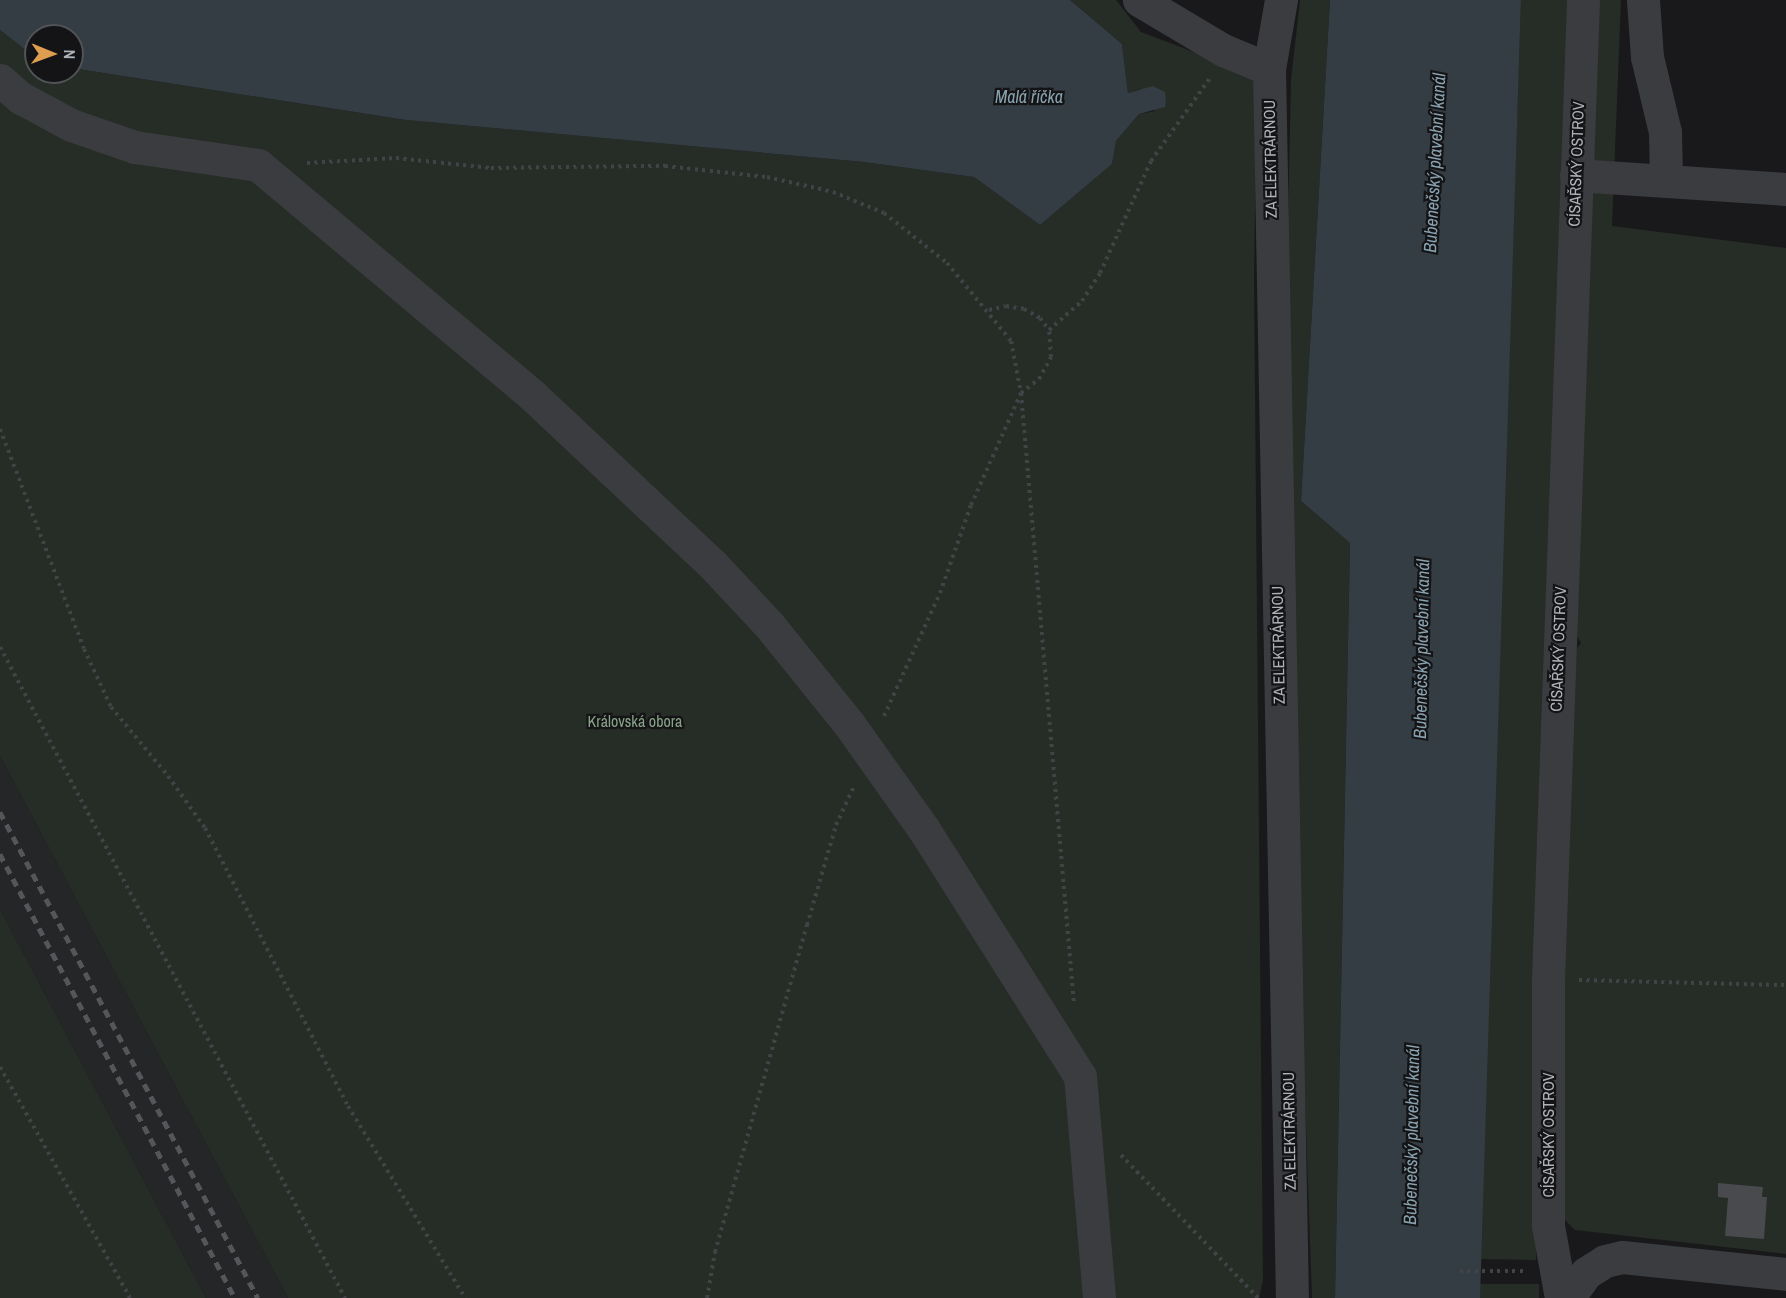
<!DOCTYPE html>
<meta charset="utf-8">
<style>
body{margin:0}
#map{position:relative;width:1786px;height:1298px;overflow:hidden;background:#19191b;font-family:"Archivo Narrow",sans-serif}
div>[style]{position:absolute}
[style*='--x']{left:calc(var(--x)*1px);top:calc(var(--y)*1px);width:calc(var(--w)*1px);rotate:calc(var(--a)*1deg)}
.built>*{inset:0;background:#252628}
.green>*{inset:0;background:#262c26}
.water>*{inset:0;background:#343d43}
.building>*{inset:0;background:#484a4d}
.path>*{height:4px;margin-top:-2px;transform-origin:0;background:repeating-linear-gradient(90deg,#414346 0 3px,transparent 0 7.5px)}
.minor>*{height:33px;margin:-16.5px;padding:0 16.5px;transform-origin:16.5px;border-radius:16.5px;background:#3b3c3f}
.rail>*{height:4.5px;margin-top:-2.25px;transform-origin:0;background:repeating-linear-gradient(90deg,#54565a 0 8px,transparent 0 14px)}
span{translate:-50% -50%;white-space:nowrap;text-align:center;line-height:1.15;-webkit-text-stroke:4.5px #141416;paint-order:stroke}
.street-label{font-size:16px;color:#adb2b9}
.park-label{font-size:16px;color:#88a287}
.water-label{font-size:18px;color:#89a2b0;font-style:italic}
.north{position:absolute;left:24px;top:24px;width:60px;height:60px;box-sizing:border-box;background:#141416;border:2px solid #515357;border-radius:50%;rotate:91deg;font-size:16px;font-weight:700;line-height:24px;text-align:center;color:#adb2b9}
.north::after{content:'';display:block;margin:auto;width:21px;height:27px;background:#dd9e4f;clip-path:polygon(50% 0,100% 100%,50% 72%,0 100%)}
</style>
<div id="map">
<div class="built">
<i style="clip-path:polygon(0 756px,288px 1298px,206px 1298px,0 909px)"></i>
</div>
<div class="green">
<i style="clip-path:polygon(1070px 0,1116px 0,1141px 32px,1257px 76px,1254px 277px,1263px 1281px,1259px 1298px,288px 1298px,0 756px,0 30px,36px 58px,36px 72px,72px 72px,72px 68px,406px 120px,864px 162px,974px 177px,1040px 225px,1112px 164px,1116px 141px,1139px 114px,1155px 111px,1140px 89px,1128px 93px,1122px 44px)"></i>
<i style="clip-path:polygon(1300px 0,1330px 0,1301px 501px,1350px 543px,1335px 1298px,1312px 1298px,1296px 843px,1286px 317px,1291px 80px)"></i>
<i style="clip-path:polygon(1521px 0,1621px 0,1612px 226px,1786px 248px,1786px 1254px,1575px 1230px,1558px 1213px,1568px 659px,1581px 643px,1565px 615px,1542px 980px,1536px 1260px,1479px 1259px)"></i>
<i style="clip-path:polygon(0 909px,206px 1298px,0 1298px)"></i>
<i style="clip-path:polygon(1480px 1284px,1539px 1284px,1539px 1298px,1480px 1298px)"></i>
</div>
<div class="water">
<i style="clip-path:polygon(0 0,1070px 0,1122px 44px,1128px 93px,1153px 86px,1165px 92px,1166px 100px,1165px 107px,1139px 114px,1116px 141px,1112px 164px,1040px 225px,974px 177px,864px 162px,406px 120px,72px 68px,72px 36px,36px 36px,36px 58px,0 30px)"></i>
<i style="clip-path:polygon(1330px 0,1521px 0,1480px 1298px,1335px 1298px,1350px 543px,1301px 501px)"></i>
</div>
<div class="building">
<i style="clip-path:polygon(1718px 1183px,1763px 1187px,1762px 1197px,1767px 1197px,1764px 1239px,1725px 1236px,1728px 1198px,1718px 1197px)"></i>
</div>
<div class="path">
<i style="--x:307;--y:163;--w:89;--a:-3.2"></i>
<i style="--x:396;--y:158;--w:96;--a:6"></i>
<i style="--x:491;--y:168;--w:174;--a:-0.7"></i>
<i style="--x:665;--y:166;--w:103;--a:6.2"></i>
<i style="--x:767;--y:177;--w:68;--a:12.8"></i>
<i style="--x:833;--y:192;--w:55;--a:22.4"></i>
<i style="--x:884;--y:213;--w:80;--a:38.4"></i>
<i style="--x:947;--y:263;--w:101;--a:50.6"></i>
<i style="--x:1011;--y:341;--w:53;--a:79.1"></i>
<i style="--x:1021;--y:393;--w:613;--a:85.04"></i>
<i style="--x:989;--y:310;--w:17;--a:-13"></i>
<i style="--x:1006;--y:306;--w:18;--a:9"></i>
<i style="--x:1024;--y:309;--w:18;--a:29"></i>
<i style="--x:1040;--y:318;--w:15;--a:53"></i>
<i style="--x:0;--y:429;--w:235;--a:69.1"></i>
<i style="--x:84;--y:649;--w:64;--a:65"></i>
<i style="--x:111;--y:707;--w:89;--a:50.4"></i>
<i style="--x:168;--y:776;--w:64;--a:54.6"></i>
<i style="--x:205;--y:828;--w:313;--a:62.8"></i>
<i style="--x:348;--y:1106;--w:225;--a:58.6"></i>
<i style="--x:0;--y:647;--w:737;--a:62.08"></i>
<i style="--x:884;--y:716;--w:135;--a:-65.5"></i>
<i style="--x:940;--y:593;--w:93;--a:-70.6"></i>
<i style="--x:971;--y:505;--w:123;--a:-65.9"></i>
<i style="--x:1021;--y:393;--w:23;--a:-38"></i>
<i style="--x:1039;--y:379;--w:25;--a:-61"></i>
<i style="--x:1051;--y:357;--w:27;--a:-94"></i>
<i style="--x:1049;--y:330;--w:44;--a:-41.3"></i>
<i style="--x:1082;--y:301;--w:33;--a:-57"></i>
<i style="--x:1100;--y:273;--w:123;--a:-65.5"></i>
<i style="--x:1151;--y:161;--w:102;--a:-54.6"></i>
<i style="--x:1579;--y:980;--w:207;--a:1.4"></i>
<i style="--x:0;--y:1067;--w:265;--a:60.6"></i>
<i style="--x:1121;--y:1155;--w:198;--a:46.2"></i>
<i style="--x:1460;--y:1271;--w:63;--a:0"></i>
<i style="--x:707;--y:1298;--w:47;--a:-80.1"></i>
<i style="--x:715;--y:1252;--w:340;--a:-74.3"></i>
<i style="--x:807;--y:925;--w:104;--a:-73.8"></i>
<i style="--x:836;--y:825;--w:43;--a:-65.2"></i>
</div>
<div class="minor">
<i style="--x:1139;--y:0;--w:98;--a:30.8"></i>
<i style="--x:1223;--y:50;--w:50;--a:22.4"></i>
<i style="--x:1281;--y:0;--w:70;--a:99.9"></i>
<i style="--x:1269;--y:69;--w:1229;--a:88.93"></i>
<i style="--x:1643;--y:0;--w:57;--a:86"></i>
<i style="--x:1647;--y:57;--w:77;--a:76.5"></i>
<i style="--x:1665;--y:132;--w:49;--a:88.8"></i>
<i style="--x:0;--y:80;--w:28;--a:41"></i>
<i style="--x:21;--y:98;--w:57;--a:28.4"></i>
<i style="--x:71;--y:125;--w:68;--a:19"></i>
<i style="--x:135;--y:147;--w:124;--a:8.3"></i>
<i style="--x:258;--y:165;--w:358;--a:40"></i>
<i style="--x:532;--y:395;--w:248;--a:43.2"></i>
<i style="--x:713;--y:565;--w:83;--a:46.9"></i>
<i style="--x:770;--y:626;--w:126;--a:51.1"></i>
<i style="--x:849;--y:724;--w:128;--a:54.6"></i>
<i style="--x:923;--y:828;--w:294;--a:57.7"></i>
<i style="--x:1080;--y:1076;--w:223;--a:85.1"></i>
<i style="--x:1576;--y:175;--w:210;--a:3.8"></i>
<i style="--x:1561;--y:1298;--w:73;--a:-100.2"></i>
<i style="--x:1548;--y:1226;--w:247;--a:-90"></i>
<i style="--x:1548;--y:979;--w:980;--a:-87.95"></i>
<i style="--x:1568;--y:1298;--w:31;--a:-54"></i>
<i style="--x:1586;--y:1273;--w:22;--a:-32"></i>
<i style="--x:1605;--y:1261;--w:17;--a:-13"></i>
<i style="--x:1622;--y:1257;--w:165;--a:5.9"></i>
</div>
<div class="rail">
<i style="--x:0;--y:812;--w:550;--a:62.04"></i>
<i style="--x:0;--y:854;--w:502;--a:62.11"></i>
</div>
<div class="street-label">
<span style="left:1270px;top:159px;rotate:-91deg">ZA ELEKTRÁRNOU</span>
<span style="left:1576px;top:164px;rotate:-88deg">CÍSAŘSKÝ OSTROV</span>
<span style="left:1278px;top:645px;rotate:-91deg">ZA ELEKTRÁRNOU</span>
<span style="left:1558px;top:649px;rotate:-88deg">CÍSAŘSKÝ OSTROV</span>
<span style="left:1289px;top:1131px;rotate:-91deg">ZA ELEKTRÁRNOU</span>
<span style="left:1548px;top:1135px;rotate:-90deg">CÍSAŘSKÝ OSTROV</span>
</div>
<div class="park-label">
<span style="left:635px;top:721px">Královská obora</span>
</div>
<div class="water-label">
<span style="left:1029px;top:97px">Malá říčka</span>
<span style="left:1435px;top:163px;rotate:-87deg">Bubenečský plavební kanál</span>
<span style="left:1422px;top:649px;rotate:-89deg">Bubenečský plavební kanál</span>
<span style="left:1412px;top:1135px;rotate:-89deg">Bubenečský plavební kanál</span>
</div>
<div class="north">N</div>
</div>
